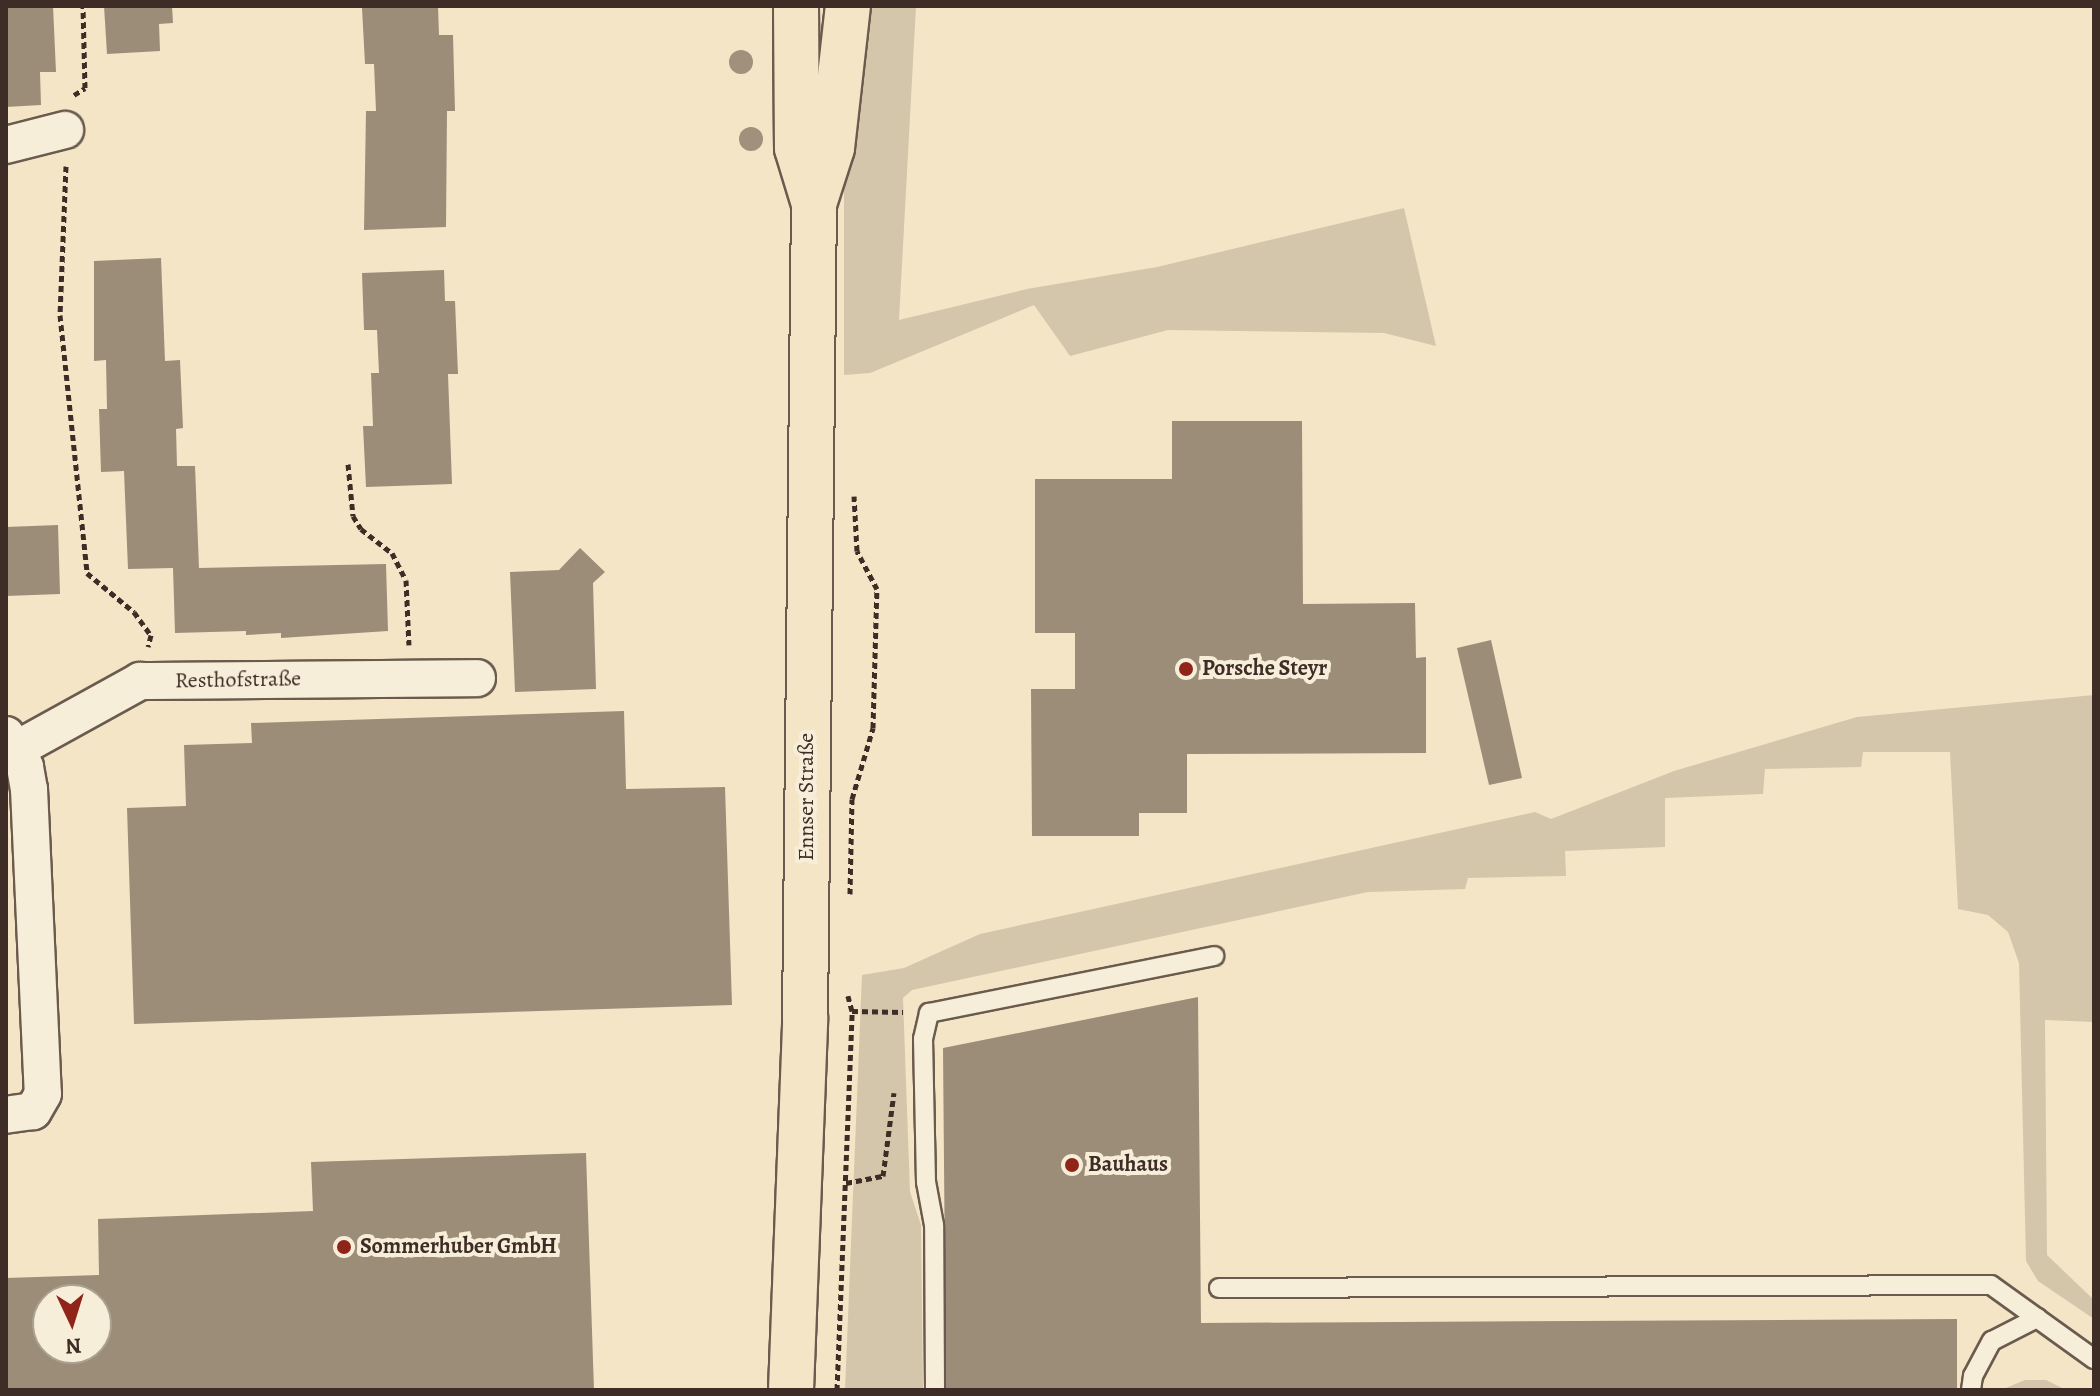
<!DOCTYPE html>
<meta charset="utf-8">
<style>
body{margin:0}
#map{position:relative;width:2100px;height:1396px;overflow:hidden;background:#f3e5c6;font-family:Alegreya,serif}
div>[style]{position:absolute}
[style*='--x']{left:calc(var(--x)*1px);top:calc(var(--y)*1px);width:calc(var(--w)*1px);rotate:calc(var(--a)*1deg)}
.green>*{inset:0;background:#d4c6ab}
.building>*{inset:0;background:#9c8d79}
.path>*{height:5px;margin-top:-2.5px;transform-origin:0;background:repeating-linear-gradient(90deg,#3e2d26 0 6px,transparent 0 10px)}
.roads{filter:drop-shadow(2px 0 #6b5b4e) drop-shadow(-2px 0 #6b5b4e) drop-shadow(0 2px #6b5b4e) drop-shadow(0 -2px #6b5b4e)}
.service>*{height:18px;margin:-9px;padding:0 9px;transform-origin:9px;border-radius:9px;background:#f7eeda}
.minor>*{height:36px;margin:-18px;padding:0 18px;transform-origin:18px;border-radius:18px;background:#f7eeda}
.primary>*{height:44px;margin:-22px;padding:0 22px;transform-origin:22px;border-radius:22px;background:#f3e5c6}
.trees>*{width:24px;height:24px;margin:-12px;border-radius:50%;background:#a0917d}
.dots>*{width:22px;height:22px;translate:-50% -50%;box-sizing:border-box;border:4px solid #f7eeda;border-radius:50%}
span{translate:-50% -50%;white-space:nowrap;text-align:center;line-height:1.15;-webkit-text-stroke:8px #f7eeda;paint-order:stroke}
.poi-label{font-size:22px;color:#3e2d26;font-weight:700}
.left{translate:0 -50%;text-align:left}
.street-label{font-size:22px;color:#3e2d26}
.frame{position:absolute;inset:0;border:8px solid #3e2d26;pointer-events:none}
.north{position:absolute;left:32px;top:1284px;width:80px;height:80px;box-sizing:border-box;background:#f7eeda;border:2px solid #ada192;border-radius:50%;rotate:176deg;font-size:22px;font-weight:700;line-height:32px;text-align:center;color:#3e2d26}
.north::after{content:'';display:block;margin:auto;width:28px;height:36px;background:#8f2418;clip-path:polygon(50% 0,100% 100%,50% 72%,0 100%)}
</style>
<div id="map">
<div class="green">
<i style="clip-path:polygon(867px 6px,916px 6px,899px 320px,1027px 289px,1157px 267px,1404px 208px,1436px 346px,1384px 333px,1168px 330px,1070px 356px,1034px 305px,870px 373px,844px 375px,844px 174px)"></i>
<i style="clip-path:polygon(2094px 695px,2094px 1022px,2045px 1020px,2047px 1255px,2094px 1300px,2094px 1319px,2038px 1281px,2026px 1261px,2019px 963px,2008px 932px,1988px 915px,1958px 909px,1950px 752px,1863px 752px,1861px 767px,1765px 769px,1763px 794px,1665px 798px,1665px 847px,1565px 851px,1566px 876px,1468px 878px,1465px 889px,1368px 892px,912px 990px,903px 998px,910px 1192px,921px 1225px,923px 1390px,845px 1390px,862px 975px,904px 968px,980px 934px,1535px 812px,1551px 819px,1674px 771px,1857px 717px)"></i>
<i style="clip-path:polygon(2025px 1380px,2046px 1380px,2066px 1390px,2001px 1390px)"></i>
</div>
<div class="building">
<i style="clip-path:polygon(6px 6px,53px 6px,56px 72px,40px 72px,41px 105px,6px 107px)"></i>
<i style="clip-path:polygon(104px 6px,172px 6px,173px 23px,159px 24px,160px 51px,107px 54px)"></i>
<i style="clip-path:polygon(438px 6px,439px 35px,453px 35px,455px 111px,447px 111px,446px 227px,364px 230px,366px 111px,376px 111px,374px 64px,365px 64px,362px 8px)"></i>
<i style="clip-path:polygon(161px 258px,165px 361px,180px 360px,183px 428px,176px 429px,177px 466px,195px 466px,199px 568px,386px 564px,388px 631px,281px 638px,281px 633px,246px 635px,246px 631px,175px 633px,173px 568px,128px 569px,124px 471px,101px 472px,99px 409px,107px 409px,106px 360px,94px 361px,94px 261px)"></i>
<i style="clip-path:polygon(444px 270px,445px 301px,455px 301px,458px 374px,448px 374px,452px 484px,366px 487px,363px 426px,373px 426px,371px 373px,379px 373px,377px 330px,364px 330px,362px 273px)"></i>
<i style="clip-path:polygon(1172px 421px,1302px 421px,1303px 604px,1415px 603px,1416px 658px,1426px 657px,1426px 753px,1187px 754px,1187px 813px,1139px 813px,1139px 836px,1032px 836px,1031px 689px,1075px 689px,1075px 633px,1035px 633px,1035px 479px,1172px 479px)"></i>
<i style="clip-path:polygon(58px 525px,60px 594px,6px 596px,6px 527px)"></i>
<i style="clip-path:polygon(580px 548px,605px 572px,593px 583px,596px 689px,515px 692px,510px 572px,559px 570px)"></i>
<i style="clip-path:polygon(1491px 640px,1522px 778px,1489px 785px,1457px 648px)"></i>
<i style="clip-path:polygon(624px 711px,626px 789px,725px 787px,732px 1005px,134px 1024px,127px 808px,186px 806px,184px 745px,252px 743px,251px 723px)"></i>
<i style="clip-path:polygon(1198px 997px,1201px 1323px,1957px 1319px,1957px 1390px,946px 1390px,943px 1048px)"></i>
<i style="clip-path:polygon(evenodd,586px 1153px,594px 1390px,6px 1390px,6px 1278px,99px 1275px,98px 1219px,313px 1211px,311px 1162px,586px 1153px,48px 1300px,96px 1300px,96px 1348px,48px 1348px,48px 1300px)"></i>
</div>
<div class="path">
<i style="--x:74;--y:95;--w:13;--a:-32"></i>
<i style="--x:85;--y:88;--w:82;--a:-91.4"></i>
<i style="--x:66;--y:166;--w:149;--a:92.3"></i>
<i style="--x:60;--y:315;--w:259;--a:84"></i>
<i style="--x:87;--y:573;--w:61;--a:39.7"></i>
<i style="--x:134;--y:612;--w:29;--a:54"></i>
<i style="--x:151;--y:635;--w:12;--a:104"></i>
<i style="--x:348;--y:464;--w:52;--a:84.5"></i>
<i style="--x:353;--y:516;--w:15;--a:58"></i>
<i style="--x:361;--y:529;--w:39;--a:38"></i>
<i style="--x:392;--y:553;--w:30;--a:63"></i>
<i style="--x:406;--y:580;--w:65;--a:87.4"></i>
<i style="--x:850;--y:894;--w:95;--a:-88.8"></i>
<i style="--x:852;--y:799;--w:74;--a:-73.5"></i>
<i style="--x:873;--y:728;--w:139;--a:-88.4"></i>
<i style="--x:877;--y:589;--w:43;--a:-117.8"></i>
<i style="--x:857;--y:551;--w:55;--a:-93.1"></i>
<i style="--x:852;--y:1011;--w:51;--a:1.1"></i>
<i style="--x:846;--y:1183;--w:38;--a:-11"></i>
<i style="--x:883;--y:1176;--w:84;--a:-82.5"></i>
<i style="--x:837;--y:1390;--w:379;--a:-87.7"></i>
<i style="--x:852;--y:1011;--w:16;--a:-105"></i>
</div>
<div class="roads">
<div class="service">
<i style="--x:1219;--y:1288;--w:772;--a:-0.22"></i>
<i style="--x:1991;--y:1285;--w:127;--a:35.7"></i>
<i style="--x:935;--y:1390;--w:165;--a:-90.3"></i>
<i style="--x:934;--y:1225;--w:44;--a:-100.5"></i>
<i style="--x:926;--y:1182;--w:143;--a:-91.2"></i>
<i style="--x:923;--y:1039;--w:27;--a:-77"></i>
<i style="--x:929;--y:1013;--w:291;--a:-11.3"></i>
<i style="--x:1971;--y:1390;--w:14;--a:-82"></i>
<i style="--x:1973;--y:1376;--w:40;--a:-62"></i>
<i style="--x:1992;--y:1341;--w:51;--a:-27.1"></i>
</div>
<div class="minor">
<i style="--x:6;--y:145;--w:61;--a:-14.3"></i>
<i style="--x:6;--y:735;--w:37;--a:59"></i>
<i style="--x:25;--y:767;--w:22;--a:80"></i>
<i style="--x:29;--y:789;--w:305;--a:87.4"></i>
<i style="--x:43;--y:1094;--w:20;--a:120"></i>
<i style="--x:33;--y:1111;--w:27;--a:172"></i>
<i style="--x:17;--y:749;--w:141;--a:-28.9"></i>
<i style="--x:140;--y:681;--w:337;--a:-0.5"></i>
</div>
<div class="primary">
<i style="--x:796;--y:6;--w:142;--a:89.6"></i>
<i style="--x:797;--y:148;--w:59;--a:73.1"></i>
<i style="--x:791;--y:1390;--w:371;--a:-87.8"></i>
<i style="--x:805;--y:1019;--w:815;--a:-89.37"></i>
<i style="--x:814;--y:204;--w:59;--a:-72.2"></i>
<i style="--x:832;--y:148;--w:143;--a:-83.6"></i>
</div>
</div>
<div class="trees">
<i style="left:741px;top:62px"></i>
<i style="left:751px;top:139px"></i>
</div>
<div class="dots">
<i style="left:1186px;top:669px;background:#8f2418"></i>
<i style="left:1072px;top:1165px;background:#8f2418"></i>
<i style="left:344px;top:1247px;background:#8f2418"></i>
</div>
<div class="poi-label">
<span class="left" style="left:1202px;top:669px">Porsche Steyr</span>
<span class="left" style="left:1088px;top:1165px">Bauhaus</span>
<span class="left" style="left:360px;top:1247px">Sommerhuber GmbH</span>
</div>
<div class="street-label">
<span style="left:238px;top:680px;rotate:-1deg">Resthofstraße</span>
<span style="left:807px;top:797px;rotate:-90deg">Ennser Straße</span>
</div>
<div class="frame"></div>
<div class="north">N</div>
</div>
